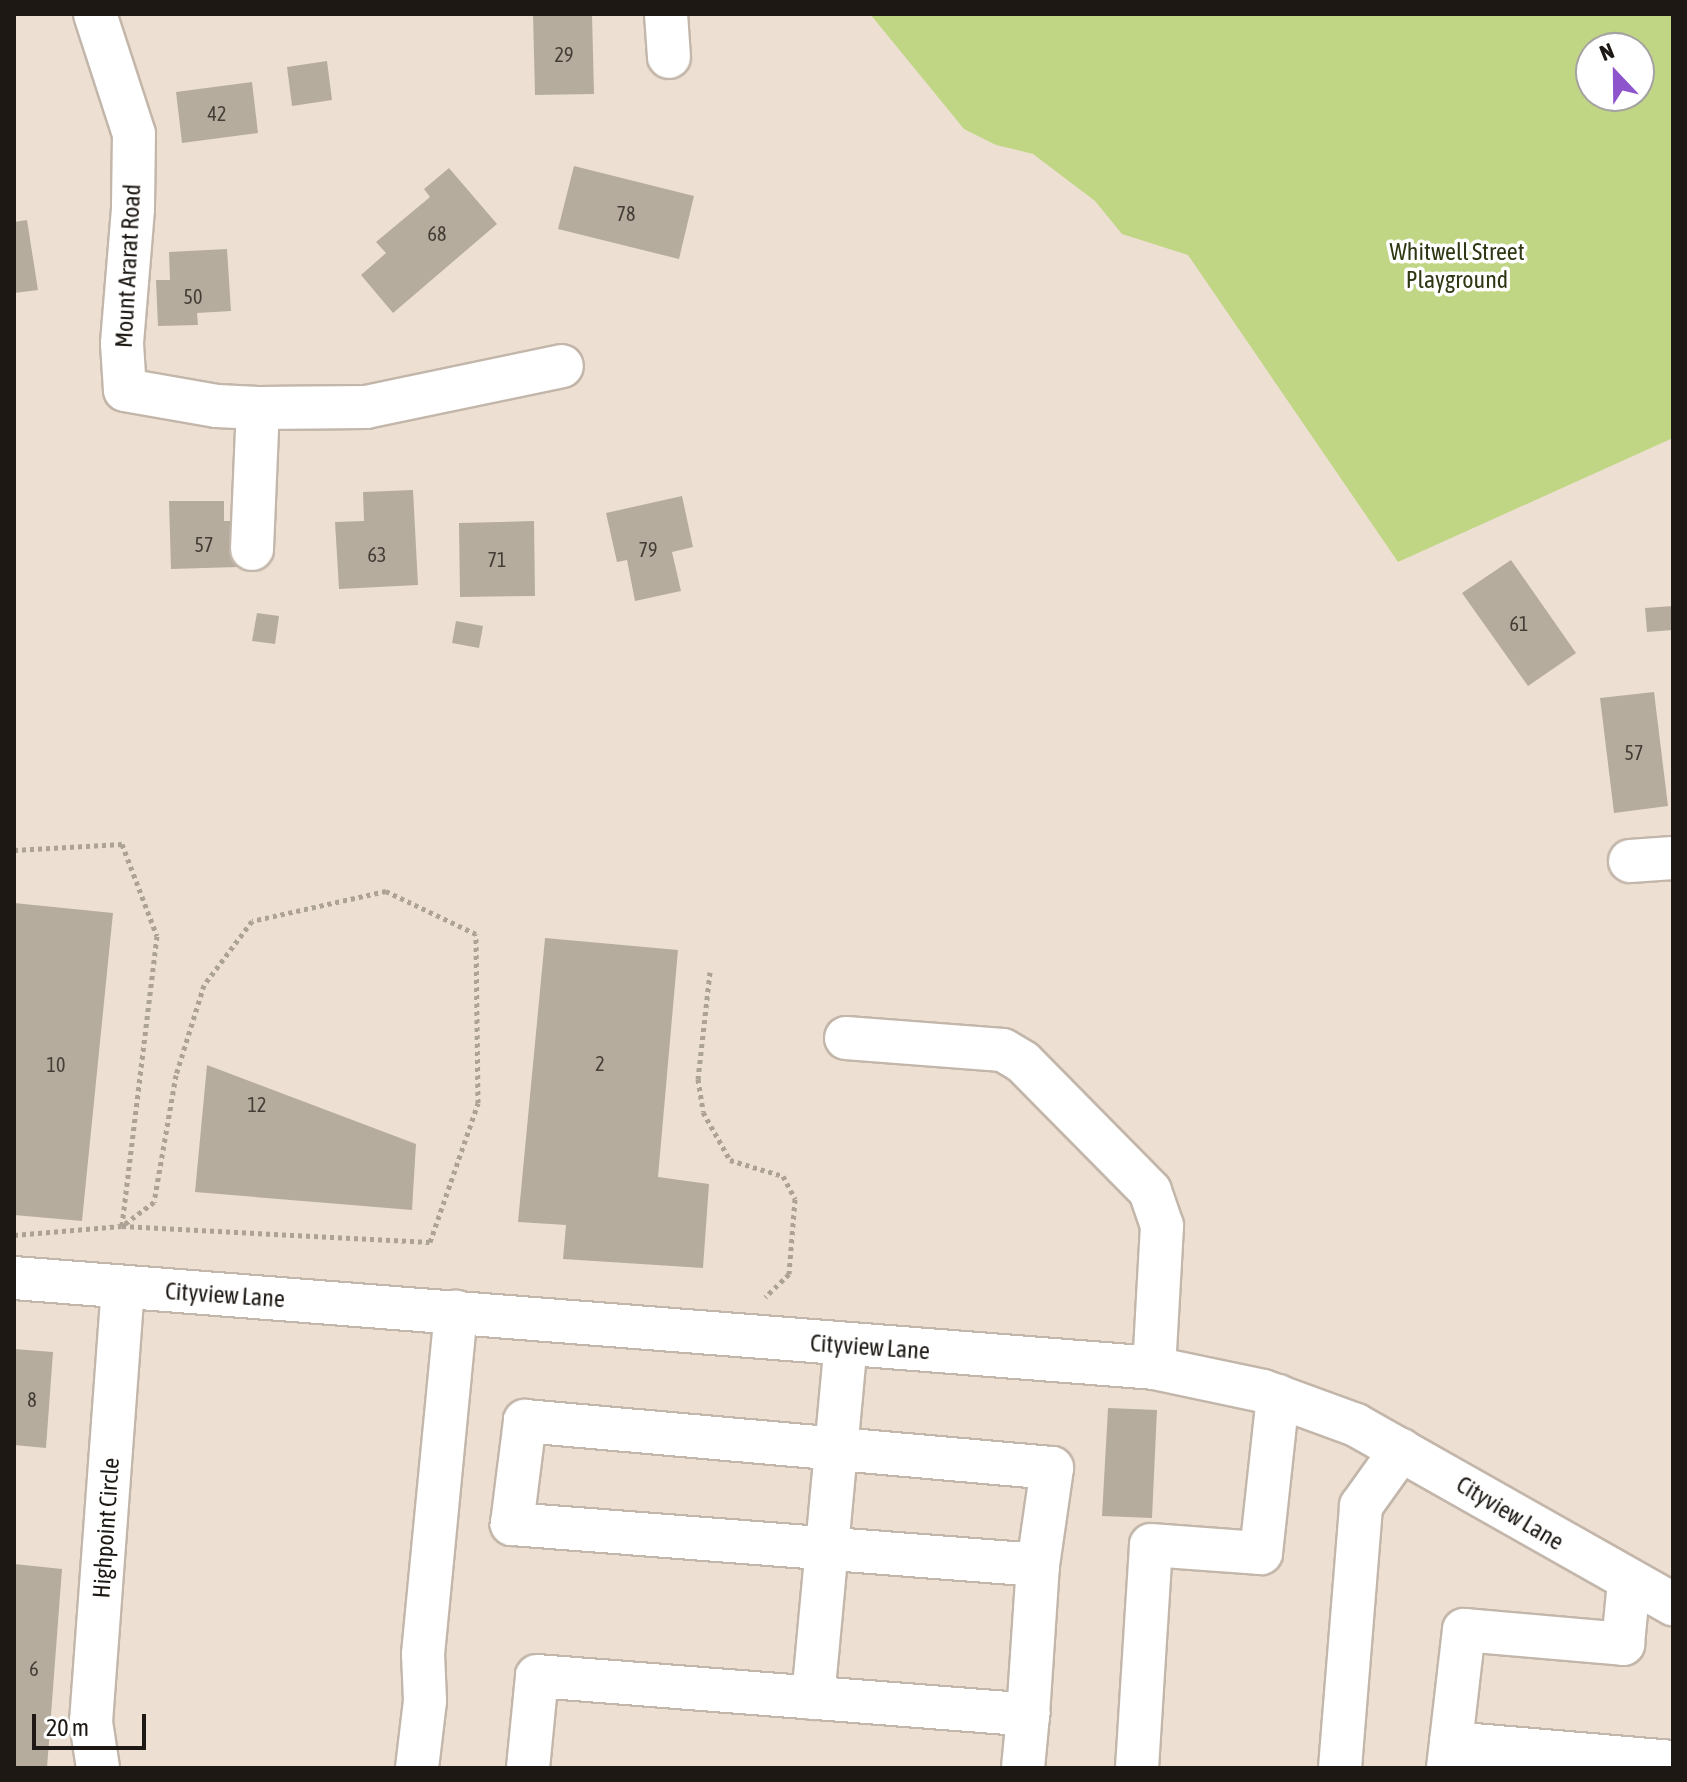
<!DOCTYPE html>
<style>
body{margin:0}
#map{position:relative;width:1687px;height:1782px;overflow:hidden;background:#ede0d2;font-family:"Asap Condensed",sans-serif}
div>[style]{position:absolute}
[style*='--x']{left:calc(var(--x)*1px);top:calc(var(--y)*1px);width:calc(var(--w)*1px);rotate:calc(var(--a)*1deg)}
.green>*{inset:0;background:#c0d685}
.building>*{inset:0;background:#b6ac9e}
.path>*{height:5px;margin-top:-2.5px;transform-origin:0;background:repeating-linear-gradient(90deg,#aca296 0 4px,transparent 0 8px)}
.roads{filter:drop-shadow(2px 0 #c3b6aa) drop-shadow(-2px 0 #c3b6aa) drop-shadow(0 2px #c3b6aa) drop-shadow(0 -2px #c3b6aa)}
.minor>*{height:42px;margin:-21px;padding:0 21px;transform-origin:21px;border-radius:21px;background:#fff}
span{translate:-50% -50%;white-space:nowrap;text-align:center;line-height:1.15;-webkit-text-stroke:7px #fff;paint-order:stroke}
.number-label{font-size:20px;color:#433d36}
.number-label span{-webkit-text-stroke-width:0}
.park-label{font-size:24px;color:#2e3713}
.street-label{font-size:24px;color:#1d1813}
.frame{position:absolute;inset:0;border:16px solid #1d1813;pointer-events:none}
.north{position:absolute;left:1575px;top:32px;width:80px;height:80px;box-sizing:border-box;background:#fff;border:2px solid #a5a3a1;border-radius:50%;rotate:338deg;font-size:22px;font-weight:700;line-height:32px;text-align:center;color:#1d1813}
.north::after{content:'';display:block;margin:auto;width:28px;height:36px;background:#8e54cb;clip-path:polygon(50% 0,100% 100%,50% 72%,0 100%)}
.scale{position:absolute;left:32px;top:1714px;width:114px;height:36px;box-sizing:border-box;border:4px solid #1d1813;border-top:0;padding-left:10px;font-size:24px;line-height:28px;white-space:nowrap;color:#1d1813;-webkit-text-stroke:6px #fff;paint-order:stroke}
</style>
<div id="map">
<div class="green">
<i style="clip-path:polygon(evenodd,870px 14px,1673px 14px,1673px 438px,1398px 562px,1188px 255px,1122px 234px,1095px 201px,1033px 154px,996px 145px,964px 129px,870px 14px,1591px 48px,1639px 48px,1639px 96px,1591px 96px,1591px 48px)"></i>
</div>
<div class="building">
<i style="clip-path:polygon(533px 14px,592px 14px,594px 94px,535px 95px)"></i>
<i style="clip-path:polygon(327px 61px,332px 100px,292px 106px,287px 67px)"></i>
<i style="clip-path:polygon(252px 82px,258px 133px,182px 143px,176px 92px)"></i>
<i style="clip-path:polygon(574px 166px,694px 196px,679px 259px,558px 229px)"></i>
<i style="clip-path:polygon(449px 168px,497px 224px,393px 313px,361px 275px,386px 253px,376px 242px,430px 197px,424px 189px)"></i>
<i style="clip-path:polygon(27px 220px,38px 290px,14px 293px,14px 222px)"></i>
<i style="clip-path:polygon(227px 249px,231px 311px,197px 313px,198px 325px,158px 326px,156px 280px,170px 280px,169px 252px)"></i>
<i style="clip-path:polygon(413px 490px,418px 585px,339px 589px,335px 522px,364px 521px,363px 492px)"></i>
<i style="clip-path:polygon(682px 496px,693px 547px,672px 552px,681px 591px,635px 601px,627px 560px,617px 562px,606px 513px)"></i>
<i style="clip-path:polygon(169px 501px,224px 501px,224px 521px,238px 521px,238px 567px,171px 569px)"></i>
<i style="clip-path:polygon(534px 521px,535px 596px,460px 597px,459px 523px)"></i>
<i style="clip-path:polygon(1511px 560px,1576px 653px,1528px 686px,1462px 593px)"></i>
<i style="clip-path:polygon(1673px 606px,1673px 630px,1647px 632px,1645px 608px)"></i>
<i style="clip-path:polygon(257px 613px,279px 616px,275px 644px,252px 641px)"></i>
<i style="clip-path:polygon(456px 621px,483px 626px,479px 648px,452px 643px)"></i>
<i style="clip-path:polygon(1654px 692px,1668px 806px,1614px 813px,1600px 698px)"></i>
<i style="clip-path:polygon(14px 903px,113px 913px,82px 1221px,14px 1215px)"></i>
<i style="clip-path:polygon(545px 938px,678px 950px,658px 1177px,709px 1184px,703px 1268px,563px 1259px,566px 1225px,518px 1222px)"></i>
<i style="clip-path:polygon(207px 1065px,416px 1144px,412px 1210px,195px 1192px)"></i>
<i style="clip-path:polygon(14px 1349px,53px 1352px,46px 1448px,14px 1445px)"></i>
<i style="clip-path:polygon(1108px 1408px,1157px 1410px,1152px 1518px,1102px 1516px)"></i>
<i style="clip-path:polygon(14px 1564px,62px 1569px,47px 1768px,14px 1768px)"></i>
</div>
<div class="path">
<i style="--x:14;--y:850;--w:108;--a:-3.2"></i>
<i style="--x:122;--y:844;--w:98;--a:69.2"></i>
<i style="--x:157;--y:936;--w:292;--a:96.9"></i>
<i style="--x:710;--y:972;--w:108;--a:96.4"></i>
<i style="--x:698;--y:1079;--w:33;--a:81"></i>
<i style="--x:703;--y:1112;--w:55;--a:60.6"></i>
<i style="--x:730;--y:1160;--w:55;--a:16.8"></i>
<i style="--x:783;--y:1176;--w:26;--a:62"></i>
<i style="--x:795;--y:1199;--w:75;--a:94.6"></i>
<i style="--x:789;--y:1274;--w:33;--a:136"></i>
<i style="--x:14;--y:1235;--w:108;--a:-4.8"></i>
<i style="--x:122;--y:1226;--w:308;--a:3"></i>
<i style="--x:430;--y:1242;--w:147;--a:-70.9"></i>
<i style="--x:478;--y:1103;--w:169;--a:-90.7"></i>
<i style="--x:476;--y:934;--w:100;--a:-154.5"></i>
<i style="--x:386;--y:891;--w:137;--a:167.4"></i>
<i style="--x:252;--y:921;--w:80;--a:126.9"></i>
<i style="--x:204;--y:985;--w:94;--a:107.3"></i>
<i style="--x:176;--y:1075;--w:129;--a:99.8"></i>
<i style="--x:154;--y:1202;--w:40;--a:143"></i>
</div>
<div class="roads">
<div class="minor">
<i style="--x:95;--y:14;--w:126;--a:72"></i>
<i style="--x:134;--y:134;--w:75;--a:90.8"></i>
<i style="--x:133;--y:209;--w:135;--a:94.7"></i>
<i style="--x:122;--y:344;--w:46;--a:86.3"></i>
<i style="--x:125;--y:390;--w:93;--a:9.9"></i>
<i style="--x:217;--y:406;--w:41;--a:2.8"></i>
<i style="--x:666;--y:14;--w:43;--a:86"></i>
<i style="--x:252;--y:549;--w:141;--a:-87.6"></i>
<i style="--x:258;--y:408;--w:108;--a:-0.5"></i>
<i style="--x:366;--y:407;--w:200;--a:-11.8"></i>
<i style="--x:1630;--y:861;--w:43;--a:-4"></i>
<i style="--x:846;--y:1038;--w:157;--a:4.4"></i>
<i style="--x:1003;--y:1050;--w:23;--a:31"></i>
<i style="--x:1023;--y:1062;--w:181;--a:45.4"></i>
<i style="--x:1150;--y:1191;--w:37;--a:71"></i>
<i style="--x:1162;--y:1226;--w:142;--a:93.2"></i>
<i style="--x:14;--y:1278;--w:1144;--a:4.51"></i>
<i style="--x:1154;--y:1368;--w:111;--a:11.9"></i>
<i style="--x:1263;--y:1391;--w:99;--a:20.1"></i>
<i style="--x:1356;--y:1425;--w:364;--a:29.5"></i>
<i style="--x:813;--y:1698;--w:355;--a:-84.7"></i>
<i style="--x:1028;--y:1715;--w:150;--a:-86.2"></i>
<i style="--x:1038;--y:1565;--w:528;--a:-175.54"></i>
<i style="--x:512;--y:1524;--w:104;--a:-82.8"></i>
<i style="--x:525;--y:1421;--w:529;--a:5.1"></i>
<i style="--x:1052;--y:1468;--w:98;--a:98.2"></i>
<i style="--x:1451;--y:1743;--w:223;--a:4.9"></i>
<i style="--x:98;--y:1768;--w:47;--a:-98.7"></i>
<i style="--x:91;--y:1722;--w:436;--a:-85.8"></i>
<i style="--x:417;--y:1768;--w:67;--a:-83.2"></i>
<i style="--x:425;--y:1701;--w:47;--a:-92.4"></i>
<i style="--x:423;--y:1654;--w:344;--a:-84.5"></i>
<i style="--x:528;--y:1768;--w:92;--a:-84.4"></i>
<i style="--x:537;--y:1676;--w:493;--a:4.5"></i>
<i style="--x:1028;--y:1715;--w:53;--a:95.4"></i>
<i style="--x:1137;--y:1768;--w:223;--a:-86.4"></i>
<i style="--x:1151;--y:1545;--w:110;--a:4.2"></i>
<i style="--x:1261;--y:1553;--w:158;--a:-83.8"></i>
<i style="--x:1340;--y:1768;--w:263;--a:-85.4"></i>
<i style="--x:1361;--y:1506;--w:69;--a:-54.5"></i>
<i style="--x:1448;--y:1768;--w:139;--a:-83.4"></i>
<i style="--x:1464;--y:1630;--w:160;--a:5"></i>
<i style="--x:1623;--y:1644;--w:62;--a:-84.5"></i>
</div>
</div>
<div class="number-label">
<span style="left:564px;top:54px">29</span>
<span style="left:217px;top:113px">42</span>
<span style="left:626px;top:213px">78</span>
<span style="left:437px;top:233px">68</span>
<span style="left:193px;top:296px">50</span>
<span style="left:204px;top:544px">57</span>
<span style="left:648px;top:549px">79</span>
<span style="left:377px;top:554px">63</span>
<span style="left:497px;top:559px">71</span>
<span style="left:1519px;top:623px">61</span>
<span style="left:1634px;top:752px">57</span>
<span style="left:600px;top:1063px">2</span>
<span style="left:56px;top:1064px">10</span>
<span style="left:257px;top:1104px">12</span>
<span style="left:32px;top:1399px">8</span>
<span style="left:34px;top:1668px">6</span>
</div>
<div class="park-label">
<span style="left:1457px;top:266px">Whitwell Street<br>Playground</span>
</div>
<div class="street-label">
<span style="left:128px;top:266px;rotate:-87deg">Mount Ararat Road</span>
<span style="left:225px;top:1295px;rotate:4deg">Cityview Lane</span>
<span style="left:870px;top:1347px;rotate:4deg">Cityview Lane</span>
<span style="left:1510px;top:1513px;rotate:31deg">Cityview Lane</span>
<span style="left:106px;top:1528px;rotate:-86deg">Highpoint Circle</span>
</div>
<div class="frame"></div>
<div class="north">N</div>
<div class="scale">20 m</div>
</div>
